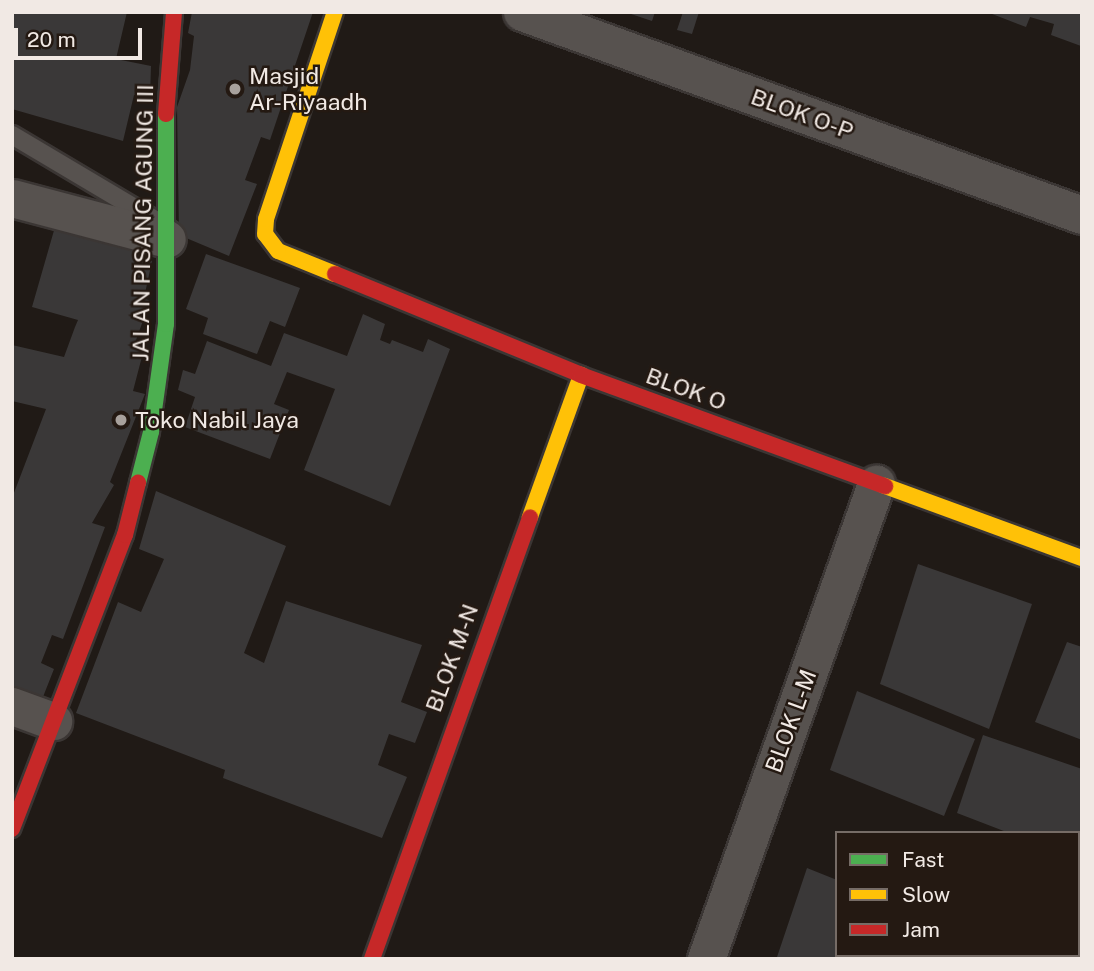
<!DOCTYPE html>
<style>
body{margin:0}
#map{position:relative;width:1094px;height:971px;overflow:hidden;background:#201a16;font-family:"Public Sans",sans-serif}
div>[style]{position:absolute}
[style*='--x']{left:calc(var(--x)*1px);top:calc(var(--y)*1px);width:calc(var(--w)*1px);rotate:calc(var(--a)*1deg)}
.building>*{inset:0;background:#3a3838}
.roads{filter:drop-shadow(2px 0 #3b3634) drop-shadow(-2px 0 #3b3634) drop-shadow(0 2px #3b3634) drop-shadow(0 -2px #3b3634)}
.lane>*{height:18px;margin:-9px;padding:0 9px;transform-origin:9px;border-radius:9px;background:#57524f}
.street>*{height:37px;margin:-18.5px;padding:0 18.5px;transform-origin:18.5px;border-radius:18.5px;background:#57524f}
.fast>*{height:16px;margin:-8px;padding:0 8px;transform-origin:8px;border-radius:8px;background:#4caf50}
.slow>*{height:16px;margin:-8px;padding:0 8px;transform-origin:8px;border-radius:8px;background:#ffc107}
.jam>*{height:16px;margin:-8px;padding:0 8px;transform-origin:8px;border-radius:8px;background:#c62828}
.dots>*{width:19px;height:19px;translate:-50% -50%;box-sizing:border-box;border:4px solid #241912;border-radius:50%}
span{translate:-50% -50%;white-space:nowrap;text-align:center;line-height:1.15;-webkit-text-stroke:5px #241912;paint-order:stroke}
.poi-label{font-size:23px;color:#f1e9e4}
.left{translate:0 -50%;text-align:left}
.street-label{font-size:23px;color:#f1e9e4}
.frame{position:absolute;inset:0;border:14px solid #f1e9e4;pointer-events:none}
.legend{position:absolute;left:835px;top:831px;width:245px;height:126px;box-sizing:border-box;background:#241912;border:2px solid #766c66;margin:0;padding:9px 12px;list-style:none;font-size:21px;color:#f1e9e4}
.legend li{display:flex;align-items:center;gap:14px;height:35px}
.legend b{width:35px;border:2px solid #766c66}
.scale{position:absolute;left:14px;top:28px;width:128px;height:32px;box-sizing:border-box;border:4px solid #f1e9e4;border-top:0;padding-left:9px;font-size:21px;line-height:24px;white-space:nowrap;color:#f1e9e4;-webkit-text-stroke:5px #241912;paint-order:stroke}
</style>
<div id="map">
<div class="building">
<i style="clip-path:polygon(12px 12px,127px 12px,116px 59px,151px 66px,150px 98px,134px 95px,123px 141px,12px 109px)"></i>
<i style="clip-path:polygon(192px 12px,313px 12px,270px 140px,261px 137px,245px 180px,257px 184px,229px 256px,179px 235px,177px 107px,190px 70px,194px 36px,188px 33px)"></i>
<i style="clip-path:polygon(625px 12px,655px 12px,652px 21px)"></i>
<i style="clip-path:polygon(683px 12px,699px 12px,692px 34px,677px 30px)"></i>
<i style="clip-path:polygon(987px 12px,1082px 12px,1081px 46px,1051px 35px,1054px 24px,1030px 17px,1026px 27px)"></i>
<i style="clip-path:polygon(59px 213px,148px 240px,145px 258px,152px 261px,144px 298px,150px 301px,135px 343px,145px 345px,133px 391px,145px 394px,110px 482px,114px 485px,92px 523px,105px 527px,63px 639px,52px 635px,41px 663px,54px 669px,41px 702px,12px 692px,12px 498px,46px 409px,12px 401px,12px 345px,64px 357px,75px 327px,78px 320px,32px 307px)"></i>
<i style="clip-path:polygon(206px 254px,300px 288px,285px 327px,270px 321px,257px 354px,203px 334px,208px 318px,186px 309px)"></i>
<i style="clip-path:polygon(363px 314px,385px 324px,380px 340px,390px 344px,392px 340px,423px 352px,428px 339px,450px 349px,390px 506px,304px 470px,335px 389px,287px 372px,274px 404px,289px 410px,270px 459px,185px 427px,195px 397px,178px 390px,183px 370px,195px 374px,207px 341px,271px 366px,284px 333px,347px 356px)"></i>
<i style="clip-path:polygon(156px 491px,286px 546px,244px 653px,264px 663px,286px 601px,422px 645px,401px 702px,427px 712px,415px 743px,389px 734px,378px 765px,407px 777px,382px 838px,223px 778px,225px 770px,76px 713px,118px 602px,141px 612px,164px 559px,139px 549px)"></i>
<i style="clip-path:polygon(918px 564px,1032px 604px,989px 729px,880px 684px)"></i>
<i style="clip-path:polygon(1067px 642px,1082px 647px,1082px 740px,1035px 722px)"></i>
<i style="clip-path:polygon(857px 691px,975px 739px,944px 816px,830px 770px)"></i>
<i style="clip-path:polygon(983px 735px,1082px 769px,1082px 860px,1078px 833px,1009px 833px,957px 813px)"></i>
<i style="clip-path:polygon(807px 868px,837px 880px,837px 955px,902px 955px,901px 959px,777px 957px)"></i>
<i style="clip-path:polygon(1078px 885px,1082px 959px,1059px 959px,1050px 955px,1078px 955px)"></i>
<i style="clip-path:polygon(923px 955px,1010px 955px,1019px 959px,922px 959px)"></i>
</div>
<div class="roads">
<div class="lane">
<i style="--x:12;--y:135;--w:180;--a:30.7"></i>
</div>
<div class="street">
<i style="--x:522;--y:12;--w:596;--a:19.93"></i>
<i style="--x:12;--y:198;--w:160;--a:14.8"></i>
<i style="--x:12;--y:706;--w:44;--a:20.1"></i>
<i style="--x:706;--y:959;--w:505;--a:-70.31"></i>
</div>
<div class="fast">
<i style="--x:138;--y:483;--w:53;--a:-75.7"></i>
<i style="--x:151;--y:432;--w:109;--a:-82.1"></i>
<i style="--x:166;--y:324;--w:210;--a:-90"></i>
</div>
<div class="slow">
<i style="--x:335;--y:274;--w:61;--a:-158"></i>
<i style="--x:278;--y:251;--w:21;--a:-127"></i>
<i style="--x:265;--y:234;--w:15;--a:-86"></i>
<i style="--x:266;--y:219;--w:218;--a:-71.6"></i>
<i style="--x:885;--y:486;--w:210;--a:20.1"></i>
<i style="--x:530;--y:517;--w:151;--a:-70.2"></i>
</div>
<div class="jam">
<i style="--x:166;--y:114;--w:102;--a:-85.5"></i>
<i style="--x:335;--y:274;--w:266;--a:22.3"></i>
<i style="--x:581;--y:375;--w:324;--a:20.1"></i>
<i style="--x:12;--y:829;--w:315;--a:-69"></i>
<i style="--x:125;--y:535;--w:54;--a:-76"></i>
<i style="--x:372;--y:959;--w:469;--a:-70.3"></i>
</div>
</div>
<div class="dots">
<i style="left:235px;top:89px;background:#a8a19c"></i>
<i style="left:121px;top:420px;background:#a8a19c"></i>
</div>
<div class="poi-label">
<span class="left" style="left:249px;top:89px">Masjid<br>Ar-Riyaadh</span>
<span class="left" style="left:135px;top:420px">Toko Nabil Jaya</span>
</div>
<div class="street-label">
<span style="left:802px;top:114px;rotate:20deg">BLOK O-P</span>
<span style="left:143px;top:223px;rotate:-89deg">JALAN PISANG AGUNG III</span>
<span style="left:686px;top:389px;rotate:20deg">BLOK O</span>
<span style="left:452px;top:658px;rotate:-70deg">BLOK M-N</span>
<span style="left:791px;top:721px;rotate:-70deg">BLOK L-M</span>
</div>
<div class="frame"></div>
<ul class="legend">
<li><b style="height:9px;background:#4caf50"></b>Fast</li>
<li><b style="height:9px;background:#ffc107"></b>Slow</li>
<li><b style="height:9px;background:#c62828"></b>Jam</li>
</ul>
<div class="scale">20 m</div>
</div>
